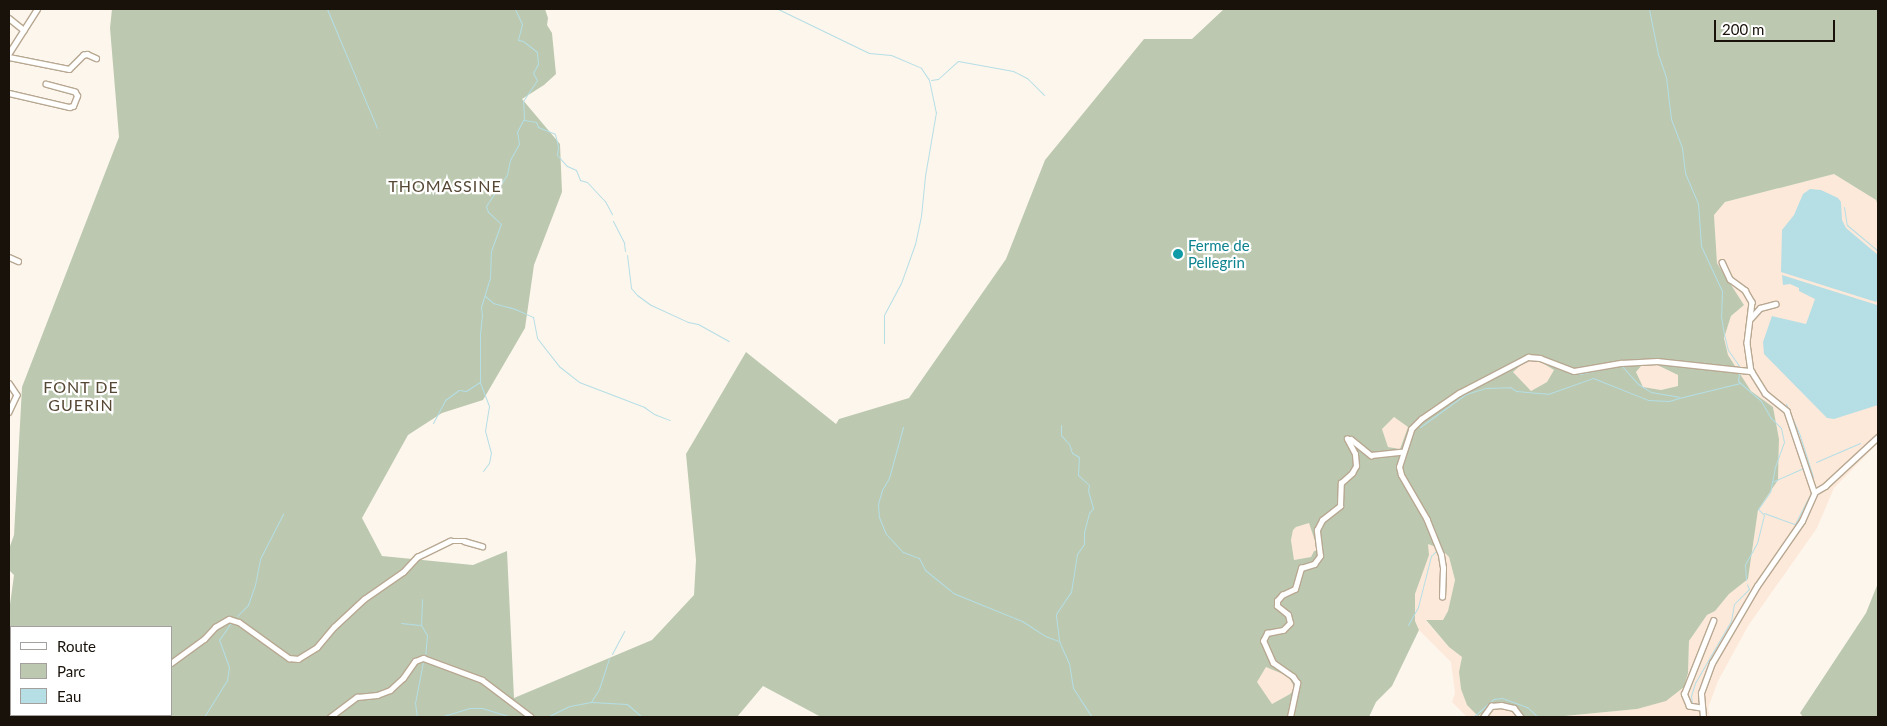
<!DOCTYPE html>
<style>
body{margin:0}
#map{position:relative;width:1887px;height:726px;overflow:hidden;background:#fdf6ed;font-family:Lato,sans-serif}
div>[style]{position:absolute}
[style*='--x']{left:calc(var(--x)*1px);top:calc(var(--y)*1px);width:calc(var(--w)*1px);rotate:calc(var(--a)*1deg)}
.industrial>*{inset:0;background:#fde9da}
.green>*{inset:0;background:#bcc9b0}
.water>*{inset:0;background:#b5dee5}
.stream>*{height:1px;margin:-0.5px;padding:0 0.5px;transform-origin:0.5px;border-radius:0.5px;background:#b5dee5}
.roads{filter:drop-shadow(1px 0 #b8a892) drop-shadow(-1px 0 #b8a892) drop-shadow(0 1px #b8a892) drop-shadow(0 -1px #b8a892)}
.minor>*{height:4.5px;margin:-2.25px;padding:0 2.25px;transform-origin:2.25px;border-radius:2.25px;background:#fff}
.tertiary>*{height:5px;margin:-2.5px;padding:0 2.5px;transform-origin:2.5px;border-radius:2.5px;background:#fff}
.dots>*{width:14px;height:14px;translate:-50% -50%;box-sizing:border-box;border:2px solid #fff;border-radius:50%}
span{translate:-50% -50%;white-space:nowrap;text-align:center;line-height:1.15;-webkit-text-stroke:4.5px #fff;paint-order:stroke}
.culture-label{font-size:15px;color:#0d838f}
.left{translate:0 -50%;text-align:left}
.neighbourhood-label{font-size:16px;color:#564835;letter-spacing:1px}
.frame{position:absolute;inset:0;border:10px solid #18120a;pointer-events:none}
.legend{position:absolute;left:10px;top:626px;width:162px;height:90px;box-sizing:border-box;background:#fff;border:1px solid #a3a09d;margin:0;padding:6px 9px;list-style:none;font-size:15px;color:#18120a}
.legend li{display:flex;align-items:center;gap:10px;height:25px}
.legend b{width:25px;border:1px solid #a3a09d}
.scale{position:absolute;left:1714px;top:20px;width:121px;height:22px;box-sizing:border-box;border:2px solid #18120a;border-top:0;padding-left:6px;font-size:15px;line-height:18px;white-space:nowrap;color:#18120a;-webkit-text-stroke:4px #fff;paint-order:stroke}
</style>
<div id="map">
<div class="industrial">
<i style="clip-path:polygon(1834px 174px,1876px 200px,1878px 206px,1878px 443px,1834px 488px,1817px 528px,1748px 626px,1718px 681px,1708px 708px,1710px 717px,1554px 717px,1637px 709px,1688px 673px,1689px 641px,1707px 615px,1715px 611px,1729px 594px,1748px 579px,1758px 510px,1778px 480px,1779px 439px,1773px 407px,1751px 391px,1728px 355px,1724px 338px,1731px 316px,1744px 305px,1717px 263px,1714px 215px,1725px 202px)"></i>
<i style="clip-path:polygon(1532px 360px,1539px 361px,1554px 370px,1547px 382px,1531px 391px,1513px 372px,1521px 365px)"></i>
<i style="clip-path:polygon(1653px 363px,1678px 375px,1678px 386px,1661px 390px,1643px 387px,1636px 372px,1642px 365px)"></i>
<i style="clip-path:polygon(1394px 417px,1408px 427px,1400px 449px,1388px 447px,1382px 429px)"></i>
<i style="clip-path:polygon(1309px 522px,1318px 550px,1314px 551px,1311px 557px,1294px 560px,1291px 540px,1293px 530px,1296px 526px)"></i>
<i style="clip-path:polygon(1428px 544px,1441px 549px,1449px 557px,1455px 580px,1448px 611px,1443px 620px,1426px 621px,1449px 647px,1462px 657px,1459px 672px,1461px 689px,1493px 706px,1513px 708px,1523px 717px,1467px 717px,1452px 702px,1455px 693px,1451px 662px,1419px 630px,1415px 621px,1415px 594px)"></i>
<i style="clip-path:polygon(1267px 666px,1288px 676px,1295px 688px,1290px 694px,1272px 704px,1256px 682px)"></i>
</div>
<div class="green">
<i style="clip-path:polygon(evenodd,112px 9px,545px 9px,548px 18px,547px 25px,552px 33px,556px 74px,544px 85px,522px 99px,560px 144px,562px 192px,534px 265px,525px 328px,483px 400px,442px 413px,408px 435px,362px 518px,382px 556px,473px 565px,507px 551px,514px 698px,652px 640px,694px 595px,696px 560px,686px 454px,746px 352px,836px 424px,839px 419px,909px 398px,1006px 259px,1045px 160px,1144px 39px,1192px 39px,1224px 9px,1878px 9px,1878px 206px,1876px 200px,1834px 174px,1725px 202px,1714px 215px,1717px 263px,1744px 305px,1731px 316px,1724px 338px,1728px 355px,1751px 391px,1773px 407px,1779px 439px,1778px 480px,1758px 510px,1748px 579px,1729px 594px,1715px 611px,1707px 615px,1689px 641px,1688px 673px,1684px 687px,1666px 701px,1637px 709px,1554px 717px,1523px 717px,1513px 708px,1493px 706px,1478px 716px,1467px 705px,1461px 689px,1459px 672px,1462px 657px,1449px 647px,1426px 620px,1443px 620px,1448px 611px,1455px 580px,1449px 557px,1441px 549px,1428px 544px,1429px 555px,1415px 594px,1415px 621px,1419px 630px,1392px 686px,1376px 702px,1369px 717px,821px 717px,763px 686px,737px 717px,9px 717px,9px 661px,11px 661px,11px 715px,171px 715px,171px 627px,11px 627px,11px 654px,9px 638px,9px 612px,14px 575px,9px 570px,9px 549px,14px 535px,22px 387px,119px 137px,110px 28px,112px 9px,1532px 360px,1539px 361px,1554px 370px,1547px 382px,1531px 391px,1513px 372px,1521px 365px,1532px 360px,112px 9px,1653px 363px,1678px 375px,1678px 386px,1661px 390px,1643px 387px,1636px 372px,1642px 365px,1653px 363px,112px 9px,1394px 417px,1408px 427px,1400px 449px,1388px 447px,1382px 429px,1394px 417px,112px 9px,1309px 523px,1318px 550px,1314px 551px,1311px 557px,1294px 560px,1291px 540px,1293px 530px,1296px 527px,1309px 523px,112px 9px,1266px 667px,1288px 676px,1295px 688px,1290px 694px,1272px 704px,1257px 682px,1266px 667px)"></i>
<i style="clip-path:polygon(1878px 583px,1878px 717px,1803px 717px,1800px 713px,1866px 613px)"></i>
</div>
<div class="water">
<i style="clip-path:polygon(1810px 189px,1821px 190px,1838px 198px,1841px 202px,1842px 220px,1846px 228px,1878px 255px,1878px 299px,1876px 302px,1781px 272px,1782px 230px,1794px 215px,1803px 194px)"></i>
<i style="clip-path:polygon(1782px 275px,1877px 305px,1878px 405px,1834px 419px,1827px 418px,1764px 354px,1763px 342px,1772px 316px,1806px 324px,1815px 299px,1799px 291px,1799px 288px,1790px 284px,1783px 285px)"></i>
</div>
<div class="stream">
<i style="--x:73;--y:9;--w:7;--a:0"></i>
<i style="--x:327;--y:9;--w:129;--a:67.2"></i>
<i style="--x:778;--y:9;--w:101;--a:25.8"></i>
<i style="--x:869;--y:53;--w:22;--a:5"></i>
<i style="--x:891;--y:55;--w:33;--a:23"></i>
<i style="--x:921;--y:68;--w:14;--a:56"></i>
<i style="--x:929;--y:80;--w:33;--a:78"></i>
<i style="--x:936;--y:112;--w:65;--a:99.8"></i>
<i style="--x:925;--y:176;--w:40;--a:95.7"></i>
<i style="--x:921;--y:216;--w:29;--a:102"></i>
<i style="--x:915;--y:244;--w:41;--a:109.7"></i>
<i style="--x:901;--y:283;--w:36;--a:118"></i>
<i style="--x:884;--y:315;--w:28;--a:90"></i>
<i style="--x:1649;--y:9;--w:46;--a:78.7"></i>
<i style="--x:1658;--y:54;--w:24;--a:71"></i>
<i style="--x:1666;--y:77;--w:42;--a:83.2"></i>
<i style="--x:1671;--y:119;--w:31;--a:69"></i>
<i style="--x:1682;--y:148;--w:25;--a:83"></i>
<i style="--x:1685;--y:173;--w:33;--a:67"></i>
<i style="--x:1698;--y:203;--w:43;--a:86"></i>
<i style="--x:1701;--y:246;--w:50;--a:65"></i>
<i style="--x:1722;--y:291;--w:25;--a:92"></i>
<i style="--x:1721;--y:316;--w:18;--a:81"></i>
<i style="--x:1724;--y:334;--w:16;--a:76"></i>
<i style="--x:1728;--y:350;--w:19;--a:55"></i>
<i style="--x:931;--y:80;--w:7;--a:-8"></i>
<i style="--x:938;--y:79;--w:27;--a:-42"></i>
<i style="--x:958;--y:61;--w:56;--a:10.3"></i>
<i style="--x:1013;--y:71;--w:16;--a:27"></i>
<i style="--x:1027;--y:78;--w:24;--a:45"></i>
<i style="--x:524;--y:120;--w:12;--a:9"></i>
<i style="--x:536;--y:122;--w:5;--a:68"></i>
<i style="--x:538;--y:127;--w:18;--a:22"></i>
<i style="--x:555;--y:134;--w:12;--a:76"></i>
<i style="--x:558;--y:146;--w:9;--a:96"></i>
<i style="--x:557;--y:155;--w:15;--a:48"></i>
<i style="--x:567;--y:166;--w:10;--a:24"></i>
<i style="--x:576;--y:170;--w:11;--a:68"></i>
<i style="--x:580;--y:180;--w:7;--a:16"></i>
<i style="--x:587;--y:182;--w:26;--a:47"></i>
<i style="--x:605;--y:201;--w:15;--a:62"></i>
<i style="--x:1844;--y:207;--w:18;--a:81"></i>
<i style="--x:1847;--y:225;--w:40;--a:40"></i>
<i style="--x:613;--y:221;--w:25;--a:63"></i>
<i style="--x:624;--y:243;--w:8;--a:83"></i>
<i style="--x:627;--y:255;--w:33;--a:83"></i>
<i style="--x:631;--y:288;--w:9;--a:49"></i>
<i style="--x:637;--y:295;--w:17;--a:36"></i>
<i style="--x:651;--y:305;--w:41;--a:24.7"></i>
<i style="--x:688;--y:322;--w:10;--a:11"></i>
<i style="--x:698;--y:324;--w:35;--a:29"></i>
<i style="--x:485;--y:296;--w:11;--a:41"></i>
<i style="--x:493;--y:303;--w:23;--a:15"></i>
<i style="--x:515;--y:309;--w:20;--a:24"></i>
<i style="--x:533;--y:317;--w:21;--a:79"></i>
<i style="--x:537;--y:338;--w:37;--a:52"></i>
<i style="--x:560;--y:367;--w:24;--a:38"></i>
<i style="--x:579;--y:382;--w:70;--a:21"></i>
<i style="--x:644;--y:407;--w:12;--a:35"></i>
<i style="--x:654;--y:414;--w:17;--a:21"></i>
<i style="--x:1552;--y:365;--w:21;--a:25"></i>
<i style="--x:1571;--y:374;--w:9;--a:0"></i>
<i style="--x:1580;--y:374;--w:42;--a:-12.4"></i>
<i style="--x:1621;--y:365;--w:25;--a:48"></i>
<i style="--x:1638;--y:384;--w:15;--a:32"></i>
<i style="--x:1651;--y:392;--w:28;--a:10"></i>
<i style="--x:1739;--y:373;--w:8;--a:97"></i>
<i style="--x:1738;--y:381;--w:30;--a:41"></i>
<i style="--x:1761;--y:401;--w:20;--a:60"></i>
<i style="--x:1771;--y:418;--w:14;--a:45"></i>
<i style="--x:1781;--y:428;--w:14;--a:78"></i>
<i style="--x:1784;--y:442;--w:27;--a:110"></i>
<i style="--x:1775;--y:467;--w:25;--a:101"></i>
<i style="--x:1770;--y:492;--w:21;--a:125"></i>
<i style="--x:1758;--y:509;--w:8;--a:45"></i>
<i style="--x:1764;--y:515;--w:29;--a:104"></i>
<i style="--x:1757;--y:543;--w:25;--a:119"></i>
<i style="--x:1745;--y:565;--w:15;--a:86"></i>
<i style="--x:1683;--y:397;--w:59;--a:-13.8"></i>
<i style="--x:1786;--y:404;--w:35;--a:66"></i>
<i style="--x:1800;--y:436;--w:43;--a:72.4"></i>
<i style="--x:433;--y:423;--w:26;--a:-62"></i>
<i style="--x:445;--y:400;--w:17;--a:-36"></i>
<i style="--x:459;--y:390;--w:7;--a:8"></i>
<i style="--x:466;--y:391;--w:17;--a:-33"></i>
<i style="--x:903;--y:427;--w:53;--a:105.4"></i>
<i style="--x:889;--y:478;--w:14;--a:120"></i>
<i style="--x:882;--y:490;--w:15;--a:106"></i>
<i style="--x:878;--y:504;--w:13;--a:86"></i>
<i style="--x:879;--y:517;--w:18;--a:68"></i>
<i style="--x:886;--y:534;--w:25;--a:47"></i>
<i style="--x:903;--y:552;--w:17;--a:21"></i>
<i style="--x:919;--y:558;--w:13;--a:63"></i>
<i style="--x:925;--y:570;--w:36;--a:39"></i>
<i style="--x:953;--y:593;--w:74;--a:22.1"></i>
<i style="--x:1022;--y:621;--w:27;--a:33"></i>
<i style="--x:1045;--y:636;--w:15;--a:20"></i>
<i style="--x:1059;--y:641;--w:24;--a:66"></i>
<i style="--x:1069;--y:663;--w:25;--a:81"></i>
<i style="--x:1073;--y:688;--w:35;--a:57"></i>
<i style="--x:1420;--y:427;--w:57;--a:-35.7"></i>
<i style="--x:1466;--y:394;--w:21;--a:-17"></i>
<i style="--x:1486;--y:388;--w:24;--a:-2"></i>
<i style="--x:1510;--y:387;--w:7;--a:34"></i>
<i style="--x:1516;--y:391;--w:32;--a:5"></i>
<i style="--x:1548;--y:394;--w:48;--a:-19.6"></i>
<i style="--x:1593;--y:378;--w:59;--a:21.8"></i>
<i style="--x:1648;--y:400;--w:21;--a:3"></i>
<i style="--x:1669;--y:401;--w:14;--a:-17"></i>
<i style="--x:1816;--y:462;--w:48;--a:-23.4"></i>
<i style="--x:483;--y:471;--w:10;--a:-53"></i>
<i style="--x:489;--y:463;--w:10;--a:-79"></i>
<i style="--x:491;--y:453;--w:23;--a:-105"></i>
<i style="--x:485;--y:431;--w:25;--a:-81"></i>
<i style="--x:489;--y:406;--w:26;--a:-111"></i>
<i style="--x:480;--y:382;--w:48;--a:-90"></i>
<i style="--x:480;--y:334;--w:19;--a:-84"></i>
<i style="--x:482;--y:315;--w:8;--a:-97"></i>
<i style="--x:481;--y:307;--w:31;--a:-73"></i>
<i style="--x:490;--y:277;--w:26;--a:-88"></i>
<i style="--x:491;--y:251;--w:29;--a:-70"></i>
<i style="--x:501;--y:224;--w:18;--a:-137"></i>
<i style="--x:488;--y:212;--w:6;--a:-108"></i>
<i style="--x:486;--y:206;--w:37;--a:-56"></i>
<i style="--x:507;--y:175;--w:15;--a:-79"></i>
<i style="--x:510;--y:160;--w:18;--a:-61"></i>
<i style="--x:519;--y:144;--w:12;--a:-99"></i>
<i style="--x:517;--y:132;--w:16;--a:-63"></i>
<i style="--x:524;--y:118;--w:17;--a:-93"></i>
<i style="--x:523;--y:101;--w:25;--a:-56"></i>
<i style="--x:537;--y:80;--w:8;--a:-120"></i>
<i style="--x:533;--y:73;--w:10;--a:-61"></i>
<i style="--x:538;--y:64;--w:12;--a:-95"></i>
<i style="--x:537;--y:52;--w:18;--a:-142"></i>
<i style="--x:523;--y:41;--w:5;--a:-169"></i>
<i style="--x:518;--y:40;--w:16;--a:-76"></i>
<i style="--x:522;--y:24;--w:17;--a:-115"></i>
<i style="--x:1772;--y:482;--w:35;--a:-24"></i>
<i style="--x:1764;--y:513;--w:33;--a:20"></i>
<i style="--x:1795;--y:524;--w:31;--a:-63"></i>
<i style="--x:422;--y:599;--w:26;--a:92"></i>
<i style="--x:421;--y:625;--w:12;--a:59"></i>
<i style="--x:427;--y:635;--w:21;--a:95"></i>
<i style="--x:237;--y:616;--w:16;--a:-45"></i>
<i style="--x:248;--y:605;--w:21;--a:-71"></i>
<i style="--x:255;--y:585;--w:26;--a:-79"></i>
<i style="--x:260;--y:559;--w:51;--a:-62.9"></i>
<i style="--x:401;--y:623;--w:19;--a:6"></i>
<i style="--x:1408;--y:625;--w:21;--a:-61"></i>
<i style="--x:1418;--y:607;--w:53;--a:-75.7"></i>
<i style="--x:1431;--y:556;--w:7;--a:-45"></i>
<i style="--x:1059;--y:640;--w:26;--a:-97"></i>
<i style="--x:1056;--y:614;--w:27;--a:-56"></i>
<i style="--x:1071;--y:592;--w:38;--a:-81"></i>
<i style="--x:1077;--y:554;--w:12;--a:-55"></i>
<i style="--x:1084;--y:544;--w:12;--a:-90"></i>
<i style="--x:1084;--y:532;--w:20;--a:-75"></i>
<i style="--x:1089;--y:513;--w:6;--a:-51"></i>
<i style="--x:1093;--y:508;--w:18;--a:-106"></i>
<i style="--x:1088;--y:491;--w:6;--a:-81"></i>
<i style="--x:1089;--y:485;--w:15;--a:-138"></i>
<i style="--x:1078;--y:475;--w:18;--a:-87"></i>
<i style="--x:1079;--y:457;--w:8;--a:-150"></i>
<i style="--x:1072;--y:453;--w:9;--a:-108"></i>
<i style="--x:1069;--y:444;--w:12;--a:-132"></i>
<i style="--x:1061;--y:435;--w:10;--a:-90"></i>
<i style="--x:612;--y:654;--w:26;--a:-62"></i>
<i style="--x:591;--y:702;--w:15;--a:-58"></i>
<i style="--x:599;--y:689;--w:32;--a:-72"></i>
<i style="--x:1692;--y:703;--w:7;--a:-98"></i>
<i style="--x:1691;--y:696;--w:14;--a:-73"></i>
<i style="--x:1695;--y:683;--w:72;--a:-59.9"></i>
<i style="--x:1731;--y:621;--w:17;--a:-80"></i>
<i style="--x:1734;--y:604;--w:21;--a:-45"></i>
<i style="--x:1749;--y:589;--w:5;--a:-112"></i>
<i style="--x:80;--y:717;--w:2;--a:-63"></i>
<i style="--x:204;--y:717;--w:44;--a:-58.1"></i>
<i style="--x:227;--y:680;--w:13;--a:-81"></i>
<i style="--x:229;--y:667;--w:29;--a:-110"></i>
<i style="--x:219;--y:640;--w:21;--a:-55"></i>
<i style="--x:417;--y:717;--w:14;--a:-98"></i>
<i style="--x:415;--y:703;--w:42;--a:-79"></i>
<i style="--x:440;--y:717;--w:31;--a:-17"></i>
<i style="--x:470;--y:708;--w:12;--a:0"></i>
<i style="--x:482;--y:708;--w:31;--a:17"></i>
<i style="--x:547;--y:717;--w:25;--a:-26"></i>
<i style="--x:570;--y:706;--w:21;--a:-11"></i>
<i style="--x:591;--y:702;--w:36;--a:3"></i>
<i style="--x:627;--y:704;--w:20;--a:41"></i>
<i style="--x:1473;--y:717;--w:28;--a:-41"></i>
<i style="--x:1494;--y:699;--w:8;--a:-7"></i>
<i style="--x:1502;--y:698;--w:27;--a:20"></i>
<i style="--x:1527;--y:707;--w:15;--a:42"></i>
<i style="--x:1680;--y:717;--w:2;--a:0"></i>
</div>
<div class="roads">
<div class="minor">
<i style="--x:9;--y:18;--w:19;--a:39"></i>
<i style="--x:9;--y:53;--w:52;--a:-57.5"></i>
<i style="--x:9;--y:57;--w:61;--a:11.3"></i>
<i style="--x:69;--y:69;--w:20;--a:-45"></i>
<i style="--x:83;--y:55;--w:4;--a:-14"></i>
<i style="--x:87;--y:54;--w:10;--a:24"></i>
<i style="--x:9;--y:93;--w:62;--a:13.1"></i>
<i style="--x:69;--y:107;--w:4;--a:-14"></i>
<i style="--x:73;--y:106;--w:11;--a:-68"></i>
<i style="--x:77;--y:96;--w:4;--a:-117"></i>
<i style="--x:75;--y:92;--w:30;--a:-165"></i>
<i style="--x:9;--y:257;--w:10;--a:24"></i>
<i style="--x:1722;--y:262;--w:19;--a:65"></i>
<i style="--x:1730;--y:279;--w:19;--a:36"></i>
<i style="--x:1745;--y:290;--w:14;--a:60"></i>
<i style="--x:1752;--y:302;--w:41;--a:97"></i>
<i style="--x:1747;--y:343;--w:28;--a:82"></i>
<i style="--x:1751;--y:318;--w:13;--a:-48"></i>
<i style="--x:1760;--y:308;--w:16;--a:-15"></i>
<i style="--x:1752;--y:372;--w:25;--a:58"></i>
<i style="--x:1765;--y:393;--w:28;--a:39"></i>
<i style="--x:1787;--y:411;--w:84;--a:71.4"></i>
<i style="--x:9;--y:383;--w:14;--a:56"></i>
<i style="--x:17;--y:395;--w:19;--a:115"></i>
<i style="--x:1815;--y:492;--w:12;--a:-31"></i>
<i style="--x:1825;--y:486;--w:72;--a:-42.8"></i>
<i style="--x:1442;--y:597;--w:29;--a:-88"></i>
<i style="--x:1443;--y:568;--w:13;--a:-99"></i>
<i style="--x:1441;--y:555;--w:38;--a:-112"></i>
<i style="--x:1427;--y:520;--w:52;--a:-120"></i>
<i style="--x:1401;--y:475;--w:8;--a:-104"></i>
<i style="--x:1399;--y:467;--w:40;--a:-72"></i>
<i style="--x:1411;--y:429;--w:14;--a:-45"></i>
<i style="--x:1421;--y:419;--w:46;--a:-34.4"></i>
<i style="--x:1459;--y:393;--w:78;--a:-27.6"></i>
<i style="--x:1528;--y:357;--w:12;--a:5"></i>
<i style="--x:1540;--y:358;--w:36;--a:21"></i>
<i style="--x:1574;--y:371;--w:48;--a:-9.7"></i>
<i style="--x:1621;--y:363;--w:36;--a:-3"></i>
<i style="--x:1657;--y:361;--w:95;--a:6.1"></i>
<i style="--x:171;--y:663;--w:41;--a:-36"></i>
<i style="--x:204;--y:639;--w:16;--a:-47"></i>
<i style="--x:215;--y:627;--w:16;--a:-30"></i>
<i style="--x:229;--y:619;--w:10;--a:17"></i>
<i style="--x:239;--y:622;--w:62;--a:35.8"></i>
<i style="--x:289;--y:658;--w:9;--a:6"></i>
<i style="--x:298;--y:659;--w:22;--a:-32"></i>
<i style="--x:317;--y:647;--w:26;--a:-50"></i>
<i style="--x:334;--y:627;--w:41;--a:-43"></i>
<i style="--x:364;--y:599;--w:47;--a:-34.7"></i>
<i style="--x:403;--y:572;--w:21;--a:-47"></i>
<i style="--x:417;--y:557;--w:37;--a:-26"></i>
<i style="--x:450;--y:541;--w:14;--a:0"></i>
<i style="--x:464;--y:541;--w:19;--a:16"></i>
<i style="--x:9;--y:672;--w:3;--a:45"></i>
<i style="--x:1701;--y:708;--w:12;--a:-171"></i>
<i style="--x:1689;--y:706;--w:13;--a:-113"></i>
<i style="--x:1684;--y:694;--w:79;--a:-68.3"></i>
<i style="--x:1290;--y:717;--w:35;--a:-78"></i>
<i style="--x:1297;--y:683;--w:7;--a:-124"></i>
<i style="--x:1293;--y:677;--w:24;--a:-145"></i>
<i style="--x:1273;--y:663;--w:24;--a:-114"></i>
<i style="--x:1263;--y:641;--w:9;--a:-63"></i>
<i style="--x:1267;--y:633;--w:16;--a:-11"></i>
<i style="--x:1283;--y:630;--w:10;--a:-45"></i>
<i style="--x:1290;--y:623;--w:8;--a:-104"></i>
<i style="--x:1288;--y:615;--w:14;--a:-141"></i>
<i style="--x:1277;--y:606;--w:5;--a:-90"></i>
<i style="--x:1277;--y:601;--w:8;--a:-50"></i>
<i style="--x:1282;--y:595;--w:14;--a:-25"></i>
<i style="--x:1295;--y:589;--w:22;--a:-74"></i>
<i style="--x:1301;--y:568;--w:14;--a:-17"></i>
<i style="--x:1314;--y:564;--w:10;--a:-53"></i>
<i style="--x:1320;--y:556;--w:26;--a:-97"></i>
<i style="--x:1317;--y:530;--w:11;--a:-63"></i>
<i style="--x:1322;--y:520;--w:23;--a:-38"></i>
<i style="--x:1340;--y:506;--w:23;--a:-88"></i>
<i style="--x:1341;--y:483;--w:15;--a:-42"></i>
<i style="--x:1352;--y:473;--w:8;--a:-60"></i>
<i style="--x:1356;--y:466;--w:12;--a:-95"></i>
<i style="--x:1355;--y:454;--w:17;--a:-118"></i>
<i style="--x:1347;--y:439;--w:4;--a:0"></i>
<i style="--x:1351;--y:439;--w:26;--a:39"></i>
<i style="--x:1371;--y:455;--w:30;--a:-6"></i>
<i style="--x:1483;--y:717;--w:14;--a:-54"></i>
<i style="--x:1491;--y:706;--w:10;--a:-6"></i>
<i style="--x:1501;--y:705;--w:13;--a:13"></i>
<i style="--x:1514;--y:708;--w:11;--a:52"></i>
<i style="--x:1703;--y:717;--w:24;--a:-95"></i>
<i style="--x:1701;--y:693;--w:32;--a:-70"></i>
<i style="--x:1712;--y:663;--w:89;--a:-59.7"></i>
<i style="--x:1757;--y:586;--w:79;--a:-55.3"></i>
<i style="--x:1802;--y:521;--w:30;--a:-66"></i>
</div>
<div class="tertiary">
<i style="--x:9;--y:703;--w:3;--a:45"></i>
<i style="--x:100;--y:715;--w:2;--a:63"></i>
<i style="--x:330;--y:717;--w:34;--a:-37"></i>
<i style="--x:357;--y:697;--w:20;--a:-6"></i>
<i style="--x:377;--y:695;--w:14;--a:-21"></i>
<i style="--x:390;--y:690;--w:18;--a:-43"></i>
<i style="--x:403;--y:678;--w:21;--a:-55"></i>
<i style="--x:415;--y:661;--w:9;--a:-21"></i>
<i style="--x:423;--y:658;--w:63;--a:20.4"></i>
<i style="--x:482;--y:680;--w:61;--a:37.1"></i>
</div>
</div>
<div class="dots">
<i style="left:1178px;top:254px;background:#0f9aa8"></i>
</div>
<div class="culture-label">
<span class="left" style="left:1188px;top:254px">Ferme de<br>Pellegrin</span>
</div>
<div class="neighbourhood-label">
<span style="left:445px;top:186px">THOMASSINE</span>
<span style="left:81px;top:396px">FONT DE<br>GUERIN</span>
</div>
<div class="frame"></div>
<ul class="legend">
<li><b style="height:6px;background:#fff"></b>Route</li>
<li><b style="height:14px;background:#bcc9b0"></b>Parc</li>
<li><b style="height:14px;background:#b5dee5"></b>Eau</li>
</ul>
<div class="scale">200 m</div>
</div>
